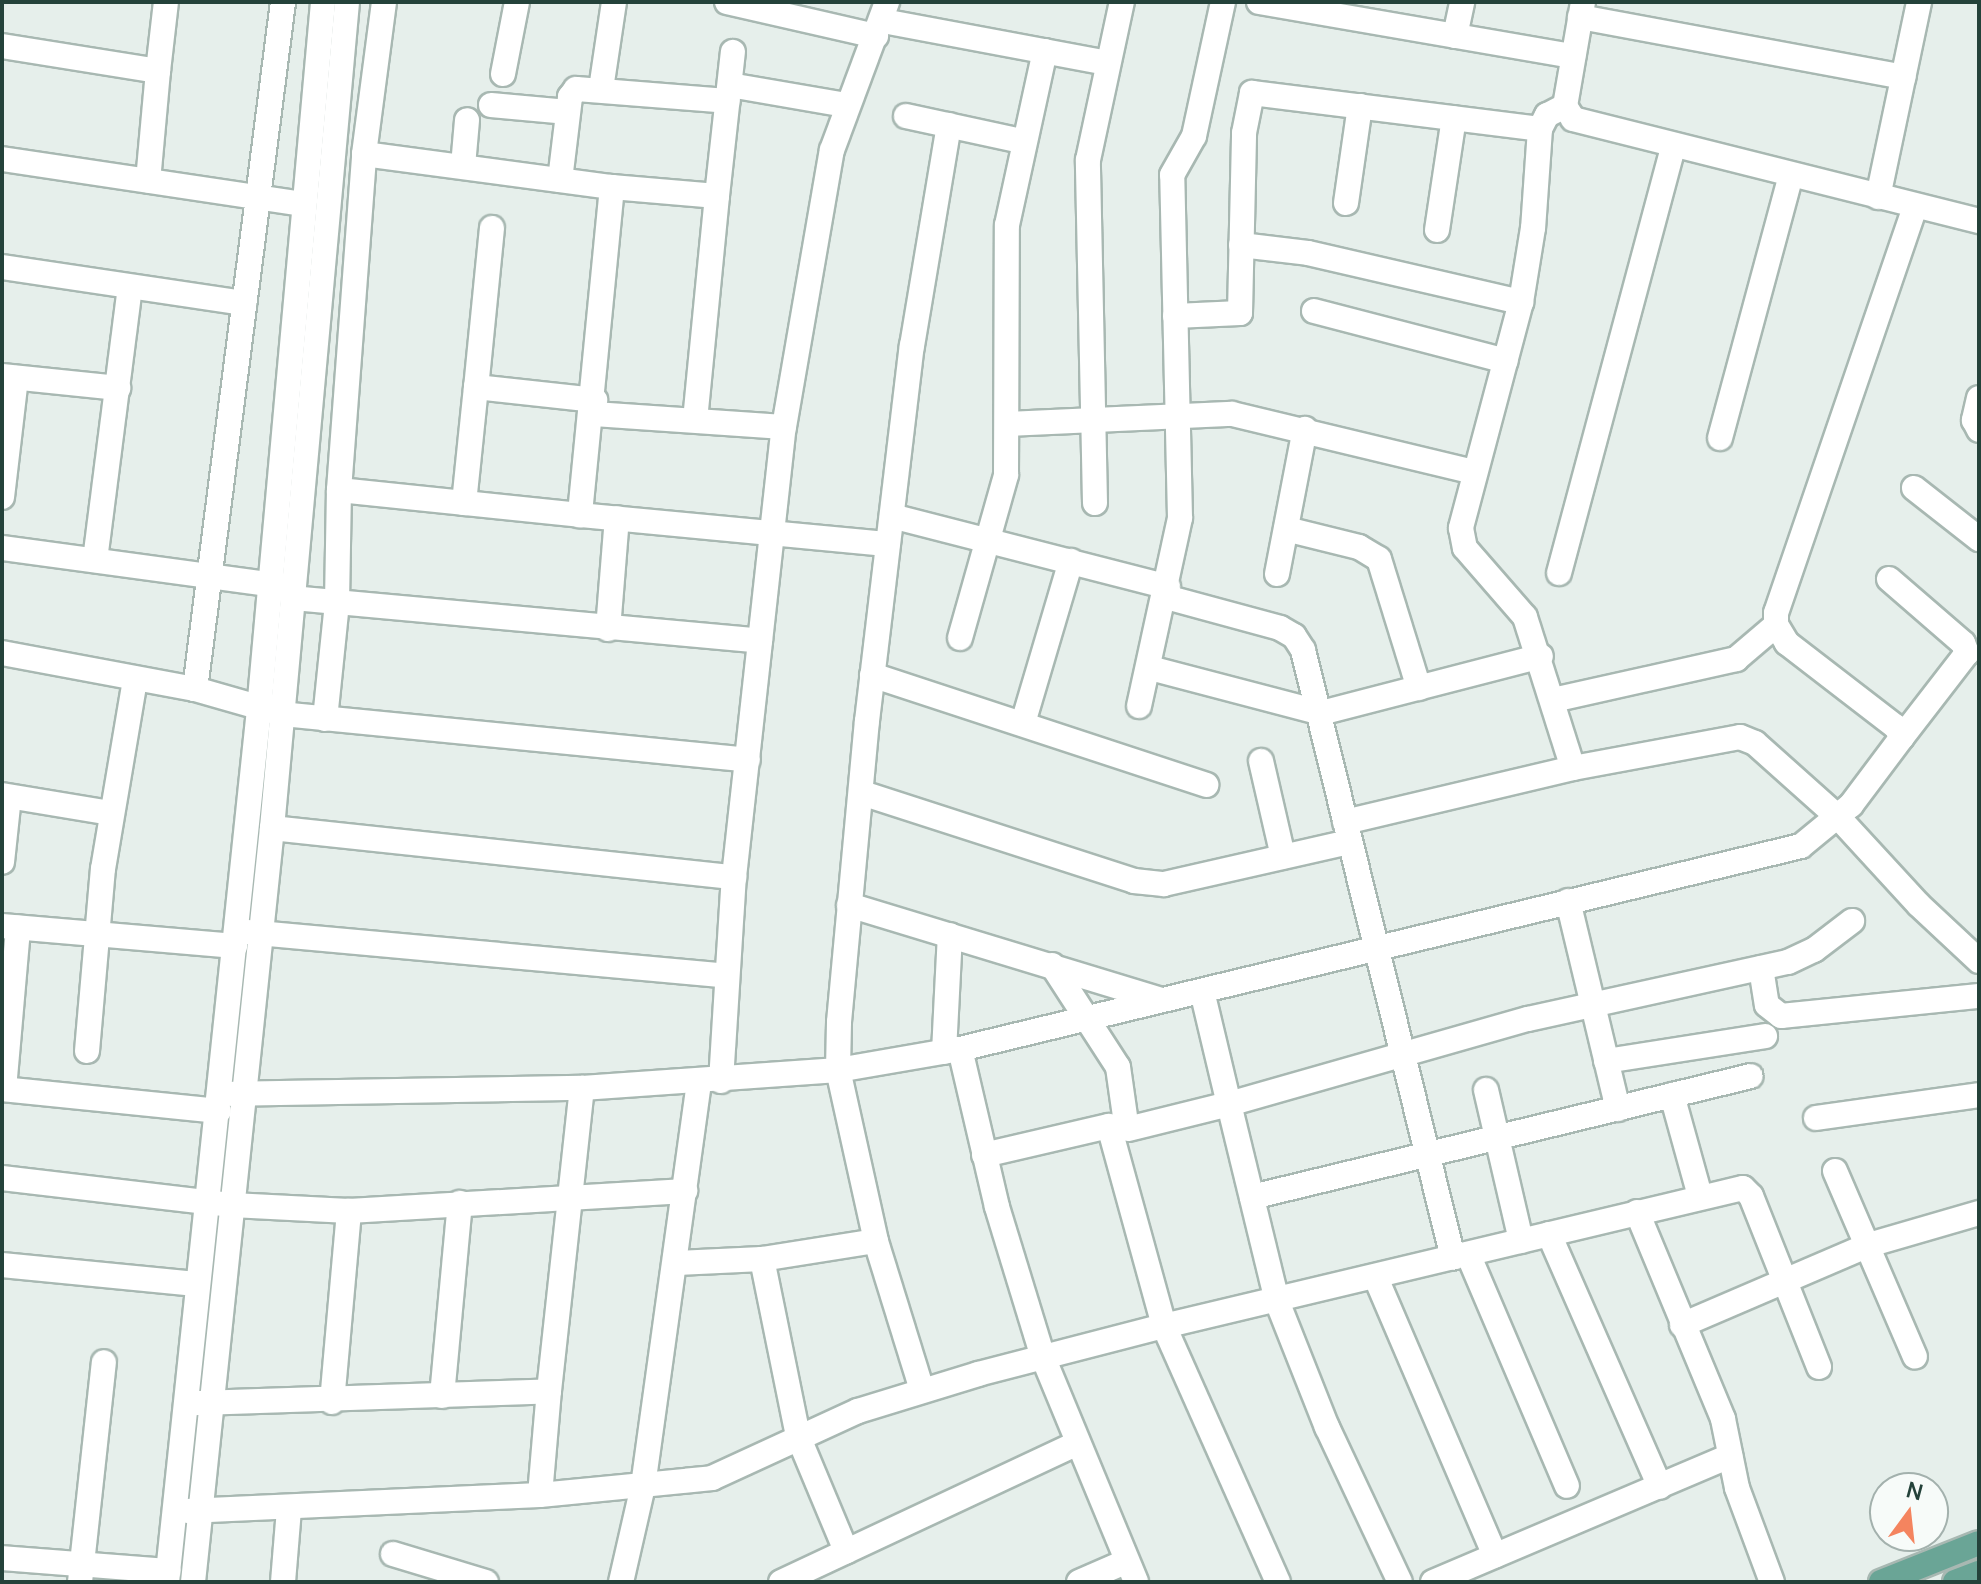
<!DOCTYPE html>
<style>
body{margin:0}
#map{position:relative;width:1981px;height:1584px;overflow:hidden;background:#e6efeb;font-family:Manrope,sans-serif}
div>[style]{position:absolute}
[style*='--x']{left:calc(var(--x)*1px);top:calc(var(--y)*1px);width:calc(var(--w)*1px);rotate:calc(var(--a)*1deg)}
.roads{filter:drop-shadow(2px 0 #a8b8b2) drop-shadow(-2px 0 #a8b8b2) drop-shadow(0 2px #a8b8b2) drop-shadow(0 -2px #a8b8b2)}
.minor>*{height:24px;margin:-12px;padding:0 12px;transform-origin:12px;border-radius:12px;background:#fff}
.major>*{height:24px;margin:-12px;padding:0 12px;transform-origin:12px;border-radius:12px;background:#6aa596}
span{translate:-50% -50%;white-space:nowrap;text-align:center;line-height:1.15;-webkit-text-stroke:6px #f7fbf9;paint-order:stroke}
.frame{position:absolute;inset:0;border:4px solid #24423a;pointer-events:none}
.north{position:absolute;left:1869px;top:1472px;width:80px;height:80px;box-sizing:border-box;background:#f7fbf9;border:2px solid #a3b1ad;border-radius:50%;rotate:15deg;font-size:22px;font-weight:700;line-height:32px;text-align:center;color:#24423a}
.north::after{content:'';display:block;margin:auto;width:28px;height:36px;background:#f4845f;clip-path:polygon(50% 0,100% 100%,50% 72%,0 100%)}
</style>
<div id="map">
<div class="roads">
<div class="minor">
<i style="--x:727;--y:2;--w:153;--a:12.9"></i>
<i style="--x:1259;--y:2;--w:319;--a:9.8"></i>
<i style="--x:1583;--y:2;--w:106;--a:99.8"></i>
<i style="--x:1565;--y:106;--w:15;--a:58"></i>
<i style="--x:1573;--y:119;--w:419;--a:14.1"></i>
<i style="--x:1580;--y:17;--w:329;--a:10.5"></i>
<i style="--x:883;--y:21;--w:229;--a:10.6"></i>
<i style="--x:1455;--y:36;--w:35;--a:-78"></i>
<i style="--x:2;--y:46;--w:158;--a:9.1"></i>
<i style="--x:158;--y:71;--w:110;--a:95.2"></i>
<i style="--x:158;--y:71;--w:69;--a:-83.4"></i>
<i style="--x:503;--y:74;--w:73;--a:-79"></i>
<i style="--x:730;--y:85;--w:118;--a:9.8"></i>
<i style="--x:601;--y:89;--w:88;--a:-81.5"></i>
<i style="--x:491;--y:105;--w:77;--a:5.2"></i>
<i style="--x:1565;--y:106;--w:20;--a:153"></i>
<i style="--x:1547;--y:115;--w:16;--a:117"></i>
<i style="--x:1540;--y:129;--w:99;--a:94"></i>
<i style="--x:1533;--y:228;--w:75;--a:99.2"></i>
<i style="--x:1521;--y:302;--w:234;--a:104.9"></i>
<i style="--x:1461;--y:528;--w:20;--a:79"></i>
<i style="--x:1465;--y:548;--w:91;--a:49"></i>
<i style="--x:1525;--y:617;--w:158;--a:72.4"></i>
<i style="--x:906;--y:116;--w:119;--a:12.2"></i>
<i style="--x:364;--y:154;--w:250;--a:7.6"></i>
<i style="--x:612;--y:187;--w:330;--a:95.6"></i>
<i style="--x:580;--y:515;--w:309;--a:5.4"></i>
<i style="--x:2;--y:159;--w:305;--a:8.5"></i>
<i style="--x:463;--y:166;--w:46;--a:-85"></i>
<i style="--x:560;--y:180;--w:84;--a:-83.1"></i>
<i style="--x:570;--y:97;--w:10;--a:-53"></i>
<i style="--x:576;--y:89;--w:152;--a:4.5"></i>
<i style="--x:612;--y:187;--w:105;--a:4.9"></i>
<i style="--x:717;--y:196;--w:225;--a:95.6"></i>
<i style="--x:717;--y:196;--w:145;--a:-83.7"></i>
<i style="--x:1878;--y:197;--w:199;--a:-78.1"></i>
<i style="--x:1346;--y:203;--w:98;--a:-81.8"></i>
<i style="--x:492;--y:228;--w:160;--a:95.7"></i>
<i style="--x:476;--y:387;--w:120;--a:6.2"></i>
<i style="--x:1437;--y:230;--w:113;--a:-81.4"></i>
<i style="--x:1241;--y:245;--w:67;--a:6.8"></i>
<i style="--x:1308;--y:253;--w:219;--a:13"></i>
<i style="--x:2;--y:267;--w:245;--a:8.5"></i>
<i style="--x:1314;--y:311;--w:198;--a:14.6"></i>
<i style="--x:1175;--y:316;--w:65;--a:-2.6"></i>
<i style="--x:1240;--y:313;--w:180;--a:-88.7"></i>
<i style="--x:1244;--y:133;--w:41;--a:-78.7"></i>
<i style="--x:1252;--y:93;--w:290;--a:7.1"></i>
<i style="--x:2;--y:376;--w:117;--a:5.9"></i>
<i style="--x:1979;--y:398;--w:23;--a:103"></i>
<i style="--x:1974;--y:420;--w:11;--a:63"></i>
<i style="--x:594;--y:414;--w:190;--a:3.9"></i>
<i style="--x:1008;--y:424;--w:224;--a:-2.6"></i>
<i style="--x:1232;--y:414;--w:249;--a:13.5"></i>
<i style="--x:1720;--y:438;--w:272;--a:-74.9"></i>
<i style="--x:1914;--y:488;--w:83;--a:38.1"></i>
<i style="--x:339;--y:490;--w:242;--a:5.9"></i>
<i style="--x:2;--y:497;--w:120;--a:-83.3"></i>
<i style="--x:464;--y:503;--w:117;--a:-84.1"></i>
<i style="--x:1095;--y:503;--w:343;--a:-91.2"></i>
<i style="--x:1088;--y:160;--w:162;--a:-77.9"></i>
<i style="--x:892;--y:516;--w:285;--a:14.4"></i>
<i style="--x:1286;--y:529;--w:75;--a:13.9"></i>
<i style="--x:1359;--y:547;--w:23;--a:31"></i>
<i style="--x:1379;--y:559;--w:135;--a:72.8"></i>
<i style="--x:2;--y:548;--w:283;--a:7.7"></i>
<i style="--x:95;--y:560;--w:275;--a:-82.7"></i>
<i style="--x:1559;--y:573;--w:443;--a:-75"></i>
<i style="--x:1277;--y:574;--w:148;--a:-79.1"></i>
<i style="--x:1889;--y:579;--w:98;--a:40.9"></i>
<i style="--x:1963;--y:643;--w:11;--a:68"></i>
<i style="--x:1967;--y:653;--w:106;--a:127.7"></i>
<i style="--x:1166;--y:597;--w:118;--a:15.2"></i>
<i style="--x:1280;--y:628;--w:16;--a:30"></i>
<i style="--x:1294;--y:636;--w:17;--a:57"></i>
<i style="--x:1303;--y:650;--w:626;--a:76.14"></i>
<i style="--x:292;--y:598;--w:470;--a:5.2"></i>
<i style="--x:608;--y:629;--w:111;--a:-85.4"></i>
<i style="--x:960;--y:638;--w:169;--a:-74.2"></i>
<i style="--x:1006;--y:475;--w:250;--a:-89.8"></i>
<i style="--x:1007;--y:225;--w:178;--a:-77.7"></i>
<i style="--x:2;--y:653;--w:196;--a:10.6"></i>
<i style="--x:195;--y:689;--w:91;--a:16"></i>
<i style="--x:282;--y:714;--w:468;--a:5.6"></i>
<i style="--x:1150;--y:668;--w:177;--a:14.7"></i>
<i style="--x:1321;--y:713;--w:227;--a:-14.5"></i>
<i style="--x:872;--y:675;--w:352;--a:18.2"></i>
<i style="--x:195;--y:689;--w:693;--a:-82.7"></i>
<i style="--x:1553;--y:700;--w:188;--a:-12.6"></i>
<i style="--x:1736;--y:659;--w:52;--a:-40.4"></i>
<i style="--x:1139;--y:706;--w:192;--a:-77.7"></i>
<i style="--x:1180;--y:518;--w:343;--a:-91.3"></i>
<i style="--x:1172;--y:175;--w:45;--a:-60.6"></i>
<i style="--x:1194;--y:136;--w:137;--a:-77.8"></i>
<i style="--x:325;--y:719;--w:117;--a:-84.1"></i>
<i style="--x:337;--y:603;--w:113;--a:-89"></i>
<i style="--x:339;--y:490;--w:337;--a:-85.7"></i>
<i style="--x:364;--y:154;--w:153;--a:-82.5"></i>
<i style="--x:1023;--y:723;--w:169;--a:-73.5"></i>
<i style="--x:1261;--y:761;--w:98;--a:77"></i>
<i style="--x:862;--y:793;--w:286;--a:17.9"></i>
<i style="--x:1134;--y:881;--w:30;--a:6"></i>
<i style="--x:1164;--y:884;--w:190;--a:-12.8"></i>
<i style="--x:2;--y:795;--w:110;--a:9.4"></i>
<i style="--x:1345;--y:822;--w:234;--a:-13.3"></i>
<i style="--x:1573;--y:768;--w:170;--a:-10.5"></i>
<i style="--x:1740;--y:737;--w:16;--a:22"></i>
<i style="--x:1755;--y:743;--w:113;--a:41.8"></i>
<i style="--x:1839;--y:818;--w:118;--a:47.4"></i>
<i style="--x:1919;--y:905;--w:82;--a:43"></i>
<i style="--x:272;--y:828;--w:465;--a:6.1"></i>
<i style="--x:2;--y:862;--w:65;--a:-83.9"></i>
<i style="--x:1568;--y:901;--w:214;--a:76.5"></i>
<i style="--x:849;--y:905;--w:324;--a:16.9"></i>
<i style="--x:2;--y:926;--w:234;--a:4.9"></i>
<i style="--x:247;--y:932;--w:481;--a:5.2"></i>
<i style="--x:1052;--y:965;--w:121;--a:57.1"></i>
<i style="--x:1118;--y:1067;--w:49;--a:81.9"></i>
<i style="--x:1761;--y:968;--w:37;--a:81"></i>
<i style="--x:1767;--y:1005;--w:18;--a:38"></i>
<i style="--x:1781;--y:1016;--w:199;--a:-5.8"></i>
<i style="--x:1202;--y:991;--w:116;--a:76.6"></i>
<i style="--x:1229;--y:1104;--w:311;--a:-15.9"></i>
<i style="--x:1528;--y:1019;--w:266;--a:-12.4"></i>
<i style="--x:1788;--y:962;--w:29;--a:-25"></i>
<i style="--x:1814;--y:950;--w:48;--a:-37.3"></i>
<i style="--x:960;--y:1049;--w:162;--a:76.8"></i>
<i style="--x:997;--y:1207;--w:157;--a:73"></i>
<i style="--x:1043;--y:1357;--w:243;--a:67.5"></i>
<i style="--x:87;--y:1051;--w:183;--a:-85"></i>
<i style="--x:103;--y:869;--w:193;--a:-80.4"></i>
<i style="--x:944;--y:1052;--w:117;--a:-87.1"></i>
<i style="--x:1606;--y:1061;--w:161;--a:-8.9"></i>
<i style="--x:721;--y:1081;--w:204;--a:-86.4"></i>
<i style="--x:734;--y:877;--w:453;--a:-83.7"></i>
<i style="--x:784;--y:427;--w:281;--a:-80.2"></i>
<i style="--x:832;--y:150;--w:158;--a:-69.6"></i>
<i style="--x:2;--y:1089;--w:218;--a:5.8"></i>
<i style="--x:4;--y:1089;--w:162;--a:-85"></i>
<i style="--x:1486;--y:1090;--w:155;--a:76.9"></i>
<i style="--x:221;--y:1094;--w:361;--a:-1"></i>
<i style="--x:582;--y:1088;--w:257;--a:-4"></i>
<i style="--x:838;--y:1070;--w:124;--a:-9.8"></i>
<i style="--x:960;--y:1049;--w:865;--a:-13.57"></i>
<i style="--x:1801;--y:846;--w:65;--a:-39.4"></i>
<i style="--x:1851;--y:805;--w:85;--a:-53.1"></i>
<i style="--x:1902;--y:737;--w:12;--a:-121"></i>
<i style="--x:1896;--y:727;--w:138;--a:-142.4"></i>
<i style="--x:1787;--y:643;--w:21;--a:-121"></i>
<i style="--x:1776;--y:625;--w:12;--a:-90"></i>
<i style="--x:1776;--y:613;--w:430;--a:-71.1"></i>
<i style="--x:1672;--y:1095;--w:105;--a:74.5"></i>
<i style="--x:1816;--y:1118;--w:165;--a:-8"></i>
<i style="--x:1128;--y:1129;--w:104;--a:-13.9"></i>
<i style="--x:1229;--y:1104;--w:203;--a:76.3"></i>
<i style="--x:1277;--y:1301;--w:136;--a:68.4"></i>
<i style="--x:1327;--y:1427;--w:171;--a:64.8"></i>
<i style="--x:984;--y:1155;--w:128;--a:-13.1"></i>
<i style="--x:1109;--y:1126;--w:207;--a:74.6"></i>
<i style="--x:1164;--y:1326;--w:595;--a:-13.41"></i>
<i style="--x:1743;--y:1188;--w:11;--a:45"></i>
<i style="--x:1751;--y:1196;--w:184;--a:68.3"></i>
<i style="--x:1835;--y:1171;--w:202;--a:66.7"></i>
<i style="--x:2;--y:1178;--w:232;--a:6.7"></i>
<i style="--x:232;--y:1205;--w:117;--a:2.9"></i>
<i style="--x:349;--y:1211;--w:337;--a:-3.4"></i>
<i style="--x:1252;--y:1197;--w:513;--a:-13.63"></i>
<i style="--x:1637;--y:1212;--w:224;--a:67.4"></i>
<i style="--x:1723;--y:1419;--w:70;--a:78.5"></i>
<i style="--x:1737;--y:1488;--w:100;--a:69.6"></i>
<i style="--x:1549;--y:1234;--w:276;--a:66.3"></i>
<i style="--x:1468;--y:1254;--w:252;--a:66.9"></i>
<i style="--x:762;--y:1259;--w:181;--a:78.5"></i>
<i style="--x:798;--y:1436;--w:125;--a:67.3"></i>
<i style="--x:677;--y:1263;--w:85;--a:-2.7"></i>
<i style="--x:762;--y:1259;--w:115;--a:-9"></i>
<i style="--x:2;--y:1265;--w:196;--a:5.6"></i>
<i style="--x:1376;--y:1278;--w:302;--a:66.8"></i>
<i style="--x:1682;--y:1325;--w:203;--a:-23.2"></i>
<i style="--x:1869;--y:1245;--w:115;--a:-16.2"></i>
<i style="--x:922;--y:1390;--w:156;--a:-107.2"></i>
<i style="--x:876;--y:1241;--w:175;--a:-102.5"></i>
<i style="--x:838;--y:1070;--w:48;--a:-88.8"></i>
<i style="--x:839;--y:1022;--w:302;--a:-84.7"></i>
<i style="--x:867;--y:721;--w:378;--a:-83.2"></i>
<i style="--x:912;--y:346;--w:224;--a:-80.5"></i>
<i style="--x:442;--y:1396;--w:194;--a:-84.7"></i>
<i style="--x:332;--y:1402;--w:192;--a:-84.9"></i>
<i style="--x:196;--y:1403;--w:353;--a:-1.9"></i>
<i style="--x:549;--y:1391;--w:305;--a:-83.8"></i>
<i style="--x:540;--y:1495;--w:104;--a:-85.1"></i>
<i style="--x:187;--y:1511;--w:353;--a:-2.6"></i>
<i style="--x:540;--y:1495;--w:173;--a:-5.6"></i>
<i style="--x:712;--y:1478;--w:161;--a:-24.7"></i>
<i style="--x:858;--y:1411;--w:126;--a:-17.1"></i>
<i style="--x:978;--y:1374;--w:192;--a:-14.5"></i>
<i style="--x:1164;--y:1326;--w:280;--a:66"></i>
<i style="--x:393;--y:1554;--w:97;--a:16.8"></i>
<i style="--x:2;--y:1558;--w:167;--a:4.5"></i>
<i style="--x:80;--y:1582;--w:221;--a:-83.8"></i>
<i style="--x:167;--y:1582;--w:877;--a:-83.98"></i>
<i style="--x:259;--y:710;--w:711;--a:-84.83"></i>
<i style="--x:193;--y:1582;--w:758;--a:-84.02"></i>
<i style="--x:272;--y:828;--w:829;--a:-84.81"></i>
<i style="--x:283;--y:1582;--w:73;--a:-85.3"></i>
<i style="--x:621;--y:1582;--w:98;--a:-77.1"></i>
<i style="--x:643;--y:1486;--w:408;--a:-82.1"></i>
<i style="--x:781;--y:1582;--w:325;--a:-25.1"></i>
<i style="--x:1079;--y:1582;--w:52;--a:-23.6"></i>
<i style="--x:1433;--y:1582;--w:323;--a:-23"></i>
</div>
<div class="major">
<i style="--x:1881;--y:1582;--w:105;--a:-21.7"></i>
<i style="--x:1955;--y:1582;--w:26;--a:-21"></i>
</div>
</div>
<div class="frame"></div>
<div class="north">N</div>
</div>
